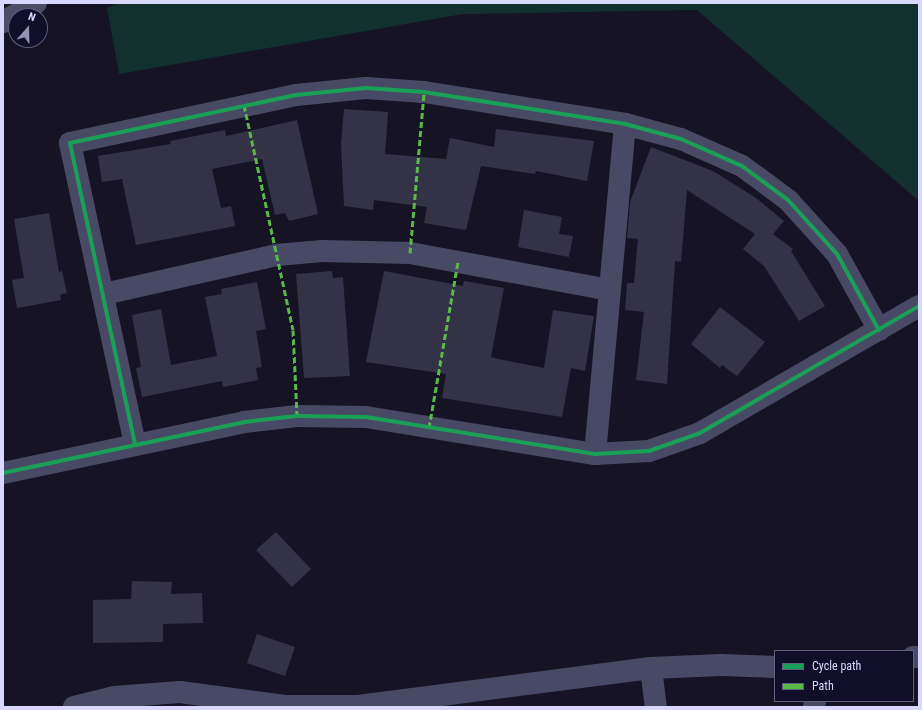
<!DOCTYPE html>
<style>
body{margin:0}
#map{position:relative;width:922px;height:710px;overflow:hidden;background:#161424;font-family:"Roboto Condensed",sans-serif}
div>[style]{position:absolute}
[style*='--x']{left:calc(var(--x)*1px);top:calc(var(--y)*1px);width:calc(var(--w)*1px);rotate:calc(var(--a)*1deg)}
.green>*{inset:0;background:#12302e}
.building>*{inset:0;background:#343246}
.street>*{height:22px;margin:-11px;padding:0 11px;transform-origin:11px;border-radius:11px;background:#484a65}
.secondary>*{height:22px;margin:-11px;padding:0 11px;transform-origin:11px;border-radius:11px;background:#4d4d6a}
.quiet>*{height:3px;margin-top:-1.5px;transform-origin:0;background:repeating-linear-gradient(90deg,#58b947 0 6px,transparent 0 9px)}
.cycleway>*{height:4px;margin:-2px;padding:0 2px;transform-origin:2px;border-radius:2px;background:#1a9f57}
span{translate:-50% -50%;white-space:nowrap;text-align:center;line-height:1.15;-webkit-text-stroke:3px #110e2a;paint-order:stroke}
.frame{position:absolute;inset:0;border:4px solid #d8d7ff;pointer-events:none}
.legend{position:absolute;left:774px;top:650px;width:140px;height:52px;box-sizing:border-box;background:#110e2a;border:1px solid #615e7f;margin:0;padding:5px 7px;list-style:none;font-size:12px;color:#d8d7ff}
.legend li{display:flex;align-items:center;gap:8px;height:20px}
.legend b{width:20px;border:1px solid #615e7f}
.north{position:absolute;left:8px;top:8px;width:40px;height:40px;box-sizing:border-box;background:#110e2a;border:1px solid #615e7f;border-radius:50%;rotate:20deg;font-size:11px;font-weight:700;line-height:16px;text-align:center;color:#d8d7ff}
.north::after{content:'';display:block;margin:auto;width:14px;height:18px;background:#9493b2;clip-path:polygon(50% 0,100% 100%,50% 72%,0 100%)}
</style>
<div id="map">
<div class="green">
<i style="clip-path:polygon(119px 3px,919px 3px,919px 201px,697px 10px,463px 14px,119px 74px,107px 8px)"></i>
</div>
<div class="building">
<i style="clip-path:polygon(344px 109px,388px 112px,385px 154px,446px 159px,450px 138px,494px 147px,496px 129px,594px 141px,587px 181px,536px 171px,535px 174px,481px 166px,466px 230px,424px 223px,427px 207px,374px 200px,373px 210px,344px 206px,341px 144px)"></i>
<i style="clip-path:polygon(297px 120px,318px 214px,289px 221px,285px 213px,275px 215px,262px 159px,212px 169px,221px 208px,231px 206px,235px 226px,136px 245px,122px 179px,102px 182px,98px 156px,171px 144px,170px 141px,225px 130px,226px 136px)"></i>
<i style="clip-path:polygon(651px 147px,713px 171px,756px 198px,784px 221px,773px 234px,793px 249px,791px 251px,825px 306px,799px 321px,764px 266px,743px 249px,755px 234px,687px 190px,681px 262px,675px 261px,667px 384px,636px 380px,644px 312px,625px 310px,627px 283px,634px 283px,638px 239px,627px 238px,630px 202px)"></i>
<i style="clip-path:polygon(524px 210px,562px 217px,559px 234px,573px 236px,569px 257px,518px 247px)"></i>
<i style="clip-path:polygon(49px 213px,59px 272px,62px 271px,67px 293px,60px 295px,61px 300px,17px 308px,12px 280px,24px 278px,14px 219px)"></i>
<i style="clip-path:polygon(332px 271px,333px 278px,343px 277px,350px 376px,304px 378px,296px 274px)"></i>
<i style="clip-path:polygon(384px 271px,463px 286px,464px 281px,504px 288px,491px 357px,498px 359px,544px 368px,553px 310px,594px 316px,585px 371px,571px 368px,562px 417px,442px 398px,446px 374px,366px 362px)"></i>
<i style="clip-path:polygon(257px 282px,266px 329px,256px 331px,262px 367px,256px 368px,258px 380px,223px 387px,222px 381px,142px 397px,136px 368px,141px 367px,132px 315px,161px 309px,171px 365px,217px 356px,205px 297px,222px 294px,221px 289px)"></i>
<i style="clip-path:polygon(720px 307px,765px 342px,737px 376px,722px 365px,720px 368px,691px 344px)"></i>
<i style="clip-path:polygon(276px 532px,311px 569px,292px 587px,256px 550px)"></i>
<i style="clip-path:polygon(132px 581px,172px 582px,171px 594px,202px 593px,203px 623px,163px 624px,163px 642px,93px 643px,93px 600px,131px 599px)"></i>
<i style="clip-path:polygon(257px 634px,295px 647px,285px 676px,247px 663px)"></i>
</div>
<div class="street">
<i style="--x:104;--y:294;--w:177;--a:-12.7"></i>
<i style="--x:277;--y:255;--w:45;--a:-5.1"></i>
<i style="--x:322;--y:251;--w:88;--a:1.3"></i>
<i style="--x:410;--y:253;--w:203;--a:10.5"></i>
<i style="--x:135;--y:444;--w:308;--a:-102.2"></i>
<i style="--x:70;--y:143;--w:231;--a:-12"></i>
<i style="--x:296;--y:95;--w:70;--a:-5.7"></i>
<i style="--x:366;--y:88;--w:58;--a:3.9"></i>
<i style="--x:424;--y:92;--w:204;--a:9"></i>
<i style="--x:625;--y:124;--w:58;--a:15"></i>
<i style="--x:681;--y:139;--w:67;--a:23.9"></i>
<i style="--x:742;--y:166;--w:57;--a:36.5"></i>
<i style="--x:788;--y:200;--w:73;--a:47.8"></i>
<i style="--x:837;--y:254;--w:87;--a:61.1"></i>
<i style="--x:595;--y:454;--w:331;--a:-84.8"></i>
<i style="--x:3;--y:473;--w:246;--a:-11.9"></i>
<i style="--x:244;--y:422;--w:53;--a:-6.5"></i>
<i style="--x:297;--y:416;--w:69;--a:0.8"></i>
<i style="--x:366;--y:417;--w:232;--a:9.2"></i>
<i style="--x:595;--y:454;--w:54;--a:-3.2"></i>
<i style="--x:649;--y:451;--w:54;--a:-19.4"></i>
<i style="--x:700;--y:433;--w:253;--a:-30.1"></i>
<i style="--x:913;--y:657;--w:6;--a:0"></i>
<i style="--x:651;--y:668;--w:39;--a:83"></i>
<i style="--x:74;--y:707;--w:41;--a:-14"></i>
<i style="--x:114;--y:697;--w:66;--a:-4.3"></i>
<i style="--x:180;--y:692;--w:106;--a:7.6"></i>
<i style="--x:285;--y:706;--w:73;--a:0"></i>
<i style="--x:358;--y:706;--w:295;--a:-7.4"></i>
<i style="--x:651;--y:668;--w:70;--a:-2.5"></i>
<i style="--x:721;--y:665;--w:54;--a:2.1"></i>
<i style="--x:814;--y:707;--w:6;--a:-81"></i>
</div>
<div class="secondary">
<i style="--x:3;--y:22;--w:38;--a:-30"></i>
</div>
<div class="quiet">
<i style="--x:244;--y:105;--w:230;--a:77.7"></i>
<i style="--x:293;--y:330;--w:86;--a:87.3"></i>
<i style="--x:410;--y:253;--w:162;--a:-85"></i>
<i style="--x:429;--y:428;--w:169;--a:-80.1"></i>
</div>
<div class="cycleway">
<i style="--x:135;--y:444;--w:308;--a:-102.2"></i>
<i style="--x:70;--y:143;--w:231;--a:-12"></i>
<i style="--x:296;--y:95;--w:70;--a:-5.7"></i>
<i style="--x:366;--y:88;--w:58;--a:3.9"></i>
<i style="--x:424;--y:92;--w:204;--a:9"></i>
<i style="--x:625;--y:124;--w:58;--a:15"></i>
<i style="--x:681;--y:139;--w:67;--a:23.9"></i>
<i style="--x:742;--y:166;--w:57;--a:36.5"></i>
<i style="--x:788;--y:200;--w:73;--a:47.8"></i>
<i style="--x:837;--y:254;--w:87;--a:61.1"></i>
<i style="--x:3;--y:473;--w:246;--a:-11.9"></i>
<i style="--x:244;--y:422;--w:53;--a:-6.5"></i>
<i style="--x:297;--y:416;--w:69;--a:0.8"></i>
<i style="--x:366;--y:417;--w:232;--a:9.2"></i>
<i style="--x:595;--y:454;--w:54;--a:-3.2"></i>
<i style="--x:649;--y:451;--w:54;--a:-19.4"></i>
<i style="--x:700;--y:433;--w:253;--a:-30.1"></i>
</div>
<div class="frame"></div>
<ul class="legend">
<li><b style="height:5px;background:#1a9f57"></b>Cycle path</li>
<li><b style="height:5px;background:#58b947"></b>Path</li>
</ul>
<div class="north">N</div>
</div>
